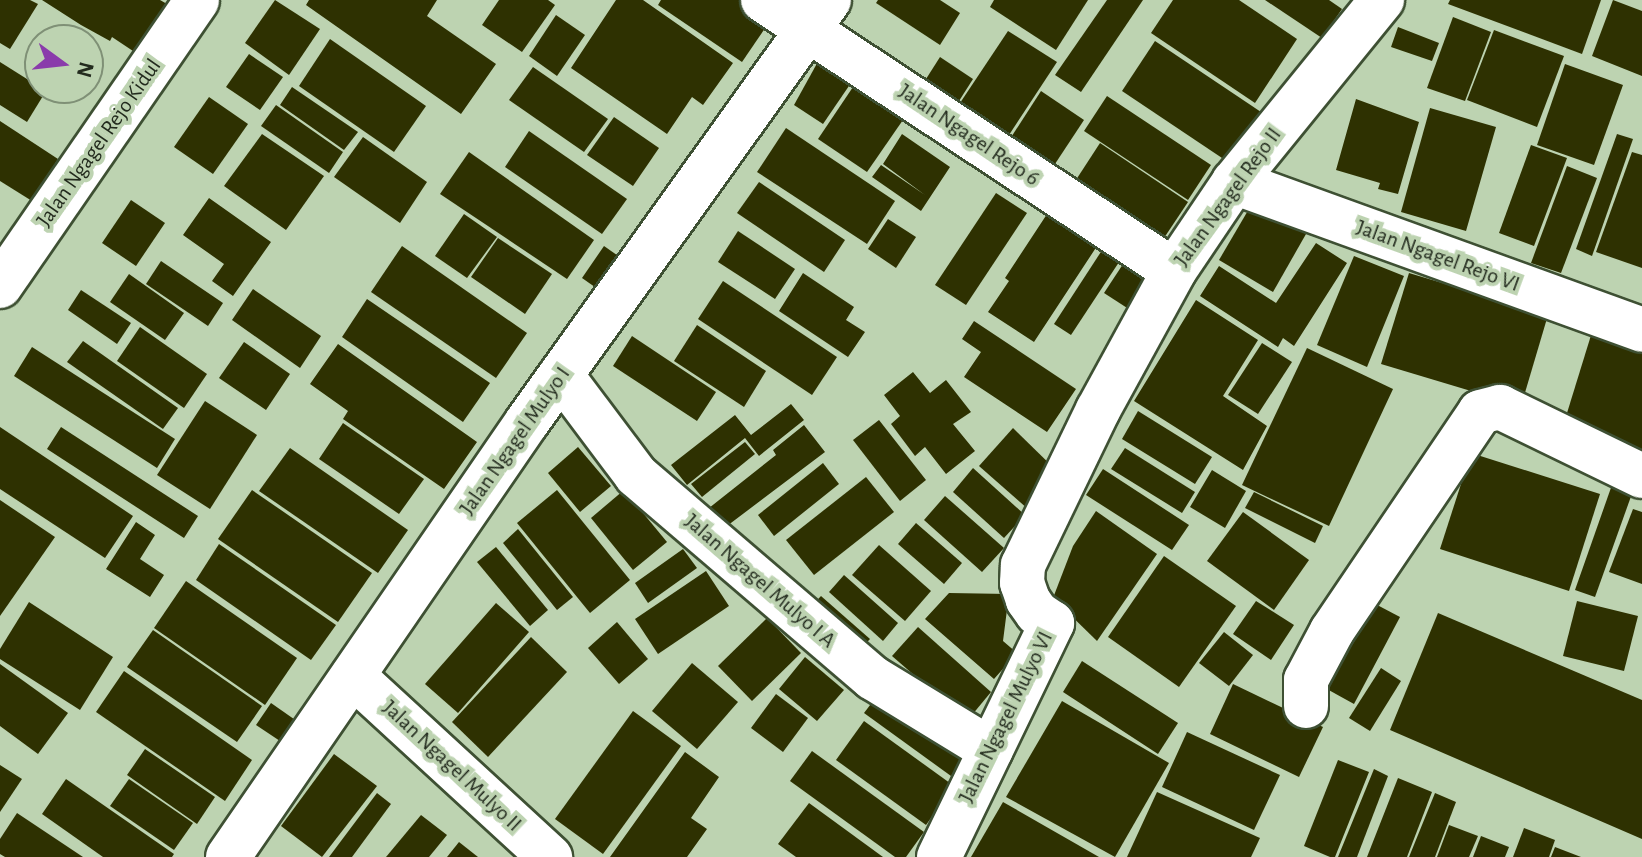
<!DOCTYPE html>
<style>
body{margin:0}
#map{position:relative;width:1642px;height:857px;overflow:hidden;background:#bdd3b1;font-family:"Alegreya Sans",sans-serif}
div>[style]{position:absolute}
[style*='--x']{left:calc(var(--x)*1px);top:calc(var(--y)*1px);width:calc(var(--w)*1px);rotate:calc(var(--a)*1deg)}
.building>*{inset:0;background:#2e3101}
.roads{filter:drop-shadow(2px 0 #3e5033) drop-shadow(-2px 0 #3e5033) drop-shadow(0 2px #3e5033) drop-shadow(0 -2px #3e5033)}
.street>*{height:44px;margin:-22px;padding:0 22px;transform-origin:22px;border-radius:22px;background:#fff}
.secondary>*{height:44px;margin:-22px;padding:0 22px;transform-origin:22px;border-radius:22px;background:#fff}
span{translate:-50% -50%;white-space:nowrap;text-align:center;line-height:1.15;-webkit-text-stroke:8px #bdd3b1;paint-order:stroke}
.street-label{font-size:22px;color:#232b1e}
.north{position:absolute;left:24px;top:24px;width:80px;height:80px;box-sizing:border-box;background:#bdd3b1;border:2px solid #7f9076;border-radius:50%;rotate:105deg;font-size:22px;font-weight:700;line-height:32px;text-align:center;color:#232b1e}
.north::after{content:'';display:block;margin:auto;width:28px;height:36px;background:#8a3bab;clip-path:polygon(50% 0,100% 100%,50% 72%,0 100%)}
</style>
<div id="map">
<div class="building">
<i style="clip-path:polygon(0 0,30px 0,38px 4px,10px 49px,0 43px)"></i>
<i style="clip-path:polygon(42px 0,160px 0,167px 4px,136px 53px,112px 37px,110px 41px,81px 25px)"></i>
<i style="clip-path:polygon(275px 0,320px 29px,289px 75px,245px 43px)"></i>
<i style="clip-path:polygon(309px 0,437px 0,427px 16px,496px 64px,461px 114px,306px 5px)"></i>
<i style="clip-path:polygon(499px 0,548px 0,555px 5px,522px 52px,482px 25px)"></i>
<i style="clip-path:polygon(616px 0,643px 0,733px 63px,703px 105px,692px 97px,667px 134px,571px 68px)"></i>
<i style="clip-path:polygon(661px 0,740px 0,770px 21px,742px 62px,658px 5px)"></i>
<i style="clip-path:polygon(878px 0,940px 0,960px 13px,940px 45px,876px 3px)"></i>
<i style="clip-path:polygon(994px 0,1088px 0,1056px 50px,990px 7px)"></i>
<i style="clip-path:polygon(1107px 0,1143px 0,1081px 92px,1055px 75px)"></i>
<i style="clip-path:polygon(1173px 0,1239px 0,1297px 39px,1255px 103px,1151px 33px)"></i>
<i style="clip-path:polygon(1265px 0,1329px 0,1342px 9px,1322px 38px)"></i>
<i style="clip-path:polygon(1450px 0,1601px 0,1582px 54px,1448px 4px)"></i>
<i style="clip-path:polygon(1613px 0,1642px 11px,1642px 76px,1592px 56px)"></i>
<i style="clip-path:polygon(556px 15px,585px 35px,557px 76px,529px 56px)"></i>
<i style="clip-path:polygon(1453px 17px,1491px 32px,1465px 101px,1427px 88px)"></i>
<i style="clip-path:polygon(1398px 27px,1439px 43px,1432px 61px,1391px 47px)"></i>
<i style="clip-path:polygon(1494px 30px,1564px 56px,1537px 127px,1467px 100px)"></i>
<i style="clip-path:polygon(1008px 31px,1057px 62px,1009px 135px,960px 103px)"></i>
<i style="clip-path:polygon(330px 39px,426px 106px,394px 152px,299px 86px)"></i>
<i style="clip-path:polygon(1155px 41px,1261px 112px,1228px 162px,1122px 91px)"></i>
<i style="clip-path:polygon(249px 54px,283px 77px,260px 110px,226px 87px)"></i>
<i style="clip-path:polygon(940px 57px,973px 79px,959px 101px,926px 79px)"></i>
<i style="clip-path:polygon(820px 58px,853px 80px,823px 124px,794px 105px)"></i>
<i style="clip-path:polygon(0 62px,46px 91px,27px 122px,0 105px)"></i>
<i style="clip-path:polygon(1565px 64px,1623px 85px,1594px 165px,1537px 145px)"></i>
<i style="clip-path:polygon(533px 67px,608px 119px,584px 152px,509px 100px)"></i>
<i style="clip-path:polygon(855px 84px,905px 117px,867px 172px,818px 139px)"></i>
<i style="clip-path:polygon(292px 87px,358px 132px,344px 150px,280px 105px)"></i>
<i style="clip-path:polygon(1041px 91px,1084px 120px,1051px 170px,1008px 142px)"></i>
<i style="clip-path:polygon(1107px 96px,1211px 165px,1188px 200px,1084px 131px)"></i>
<i style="clip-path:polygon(209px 97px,248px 124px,213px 174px,174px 147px)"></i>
<i style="clip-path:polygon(1356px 99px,1419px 122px,1398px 194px,1378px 189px,1380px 183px,1336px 170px)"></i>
<i style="clip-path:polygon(276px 105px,343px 152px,329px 173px,261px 126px)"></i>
<i style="clip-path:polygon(1430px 108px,1496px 127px,1466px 231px,1401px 212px)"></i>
<i style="clip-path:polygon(614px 117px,659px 148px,633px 186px,587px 155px)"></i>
<i style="clip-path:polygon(0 121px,58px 159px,32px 201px,0 181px)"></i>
<i style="clip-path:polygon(786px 128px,895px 201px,867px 244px,757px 172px)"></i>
<i style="clip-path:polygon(529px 131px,627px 199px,602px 234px,505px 167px)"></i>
<i style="clip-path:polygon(262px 134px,324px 176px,286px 230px,224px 186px)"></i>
<i style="clip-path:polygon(902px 134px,950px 167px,921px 211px,872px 177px,881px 165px,925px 195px,883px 164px)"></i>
<i style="clip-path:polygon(1617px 134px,1633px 139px,1592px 256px,1576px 249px)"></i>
<i style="clip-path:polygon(363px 137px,427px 182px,400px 223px,334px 177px)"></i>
<i style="clip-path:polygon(1100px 143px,1188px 202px,1160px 244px,1072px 186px)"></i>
<i style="clip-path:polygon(1531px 145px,1567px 158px,1534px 246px,1499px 233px)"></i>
<i style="clip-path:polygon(469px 152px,594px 240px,567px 279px,440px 194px)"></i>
<i style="clip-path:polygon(1632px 152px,1642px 155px,1642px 268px,1596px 252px)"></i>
<i style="clip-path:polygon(1567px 166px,1597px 178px,1561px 273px,1531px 263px)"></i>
<i style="clip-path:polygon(759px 182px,845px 240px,824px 272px,737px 213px)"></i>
<i style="clip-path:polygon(996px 193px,1027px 213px,966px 305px,935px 285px)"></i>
<i style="clip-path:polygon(209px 198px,271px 242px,233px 296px,212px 281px,224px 264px,183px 235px)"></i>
<i style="clip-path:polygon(131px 200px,165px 223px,136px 266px,102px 243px)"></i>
<i style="clip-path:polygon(1253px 202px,1306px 234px,1273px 292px,1219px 260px)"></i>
<i style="clip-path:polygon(1051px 208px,1101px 240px,1034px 342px,988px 312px,1009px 281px,1005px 278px)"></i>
<i style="clip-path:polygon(464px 214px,497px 237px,467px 278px,435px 256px)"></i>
<i style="clip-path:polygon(888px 219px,916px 237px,896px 268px,868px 249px)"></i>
<i style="clip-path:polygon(738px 231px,795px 269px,775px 299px,718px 262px)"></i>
<i style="clip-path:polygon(498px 238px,552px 274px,525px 314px,471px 277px)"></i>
<i style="clip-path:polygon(1108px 241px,1125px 253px,1071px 335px,1054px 324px)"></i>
<i style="clip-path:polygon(1316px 243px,1347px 263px,1294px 346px,1283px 338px,1278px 347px,1200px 296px,1219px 266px,1276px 303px)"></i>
<i style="clip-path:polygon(402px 246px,527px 333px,496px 378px,371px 292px)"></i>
<i style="clip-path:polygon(604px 246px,624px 260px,602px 292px,582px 278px)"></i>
<i style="clip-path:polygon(1129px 255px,1162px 277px,1138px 315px,1104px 293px)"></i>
<i style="clip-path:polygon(1354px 256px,1404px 276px,1367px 367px,1317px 345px)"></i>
<i style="clip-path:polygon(161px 261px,223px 303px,208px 326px,146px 284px)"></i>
<i style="clip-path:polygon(803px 273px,854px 307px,846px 320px,865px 332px,848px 357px,779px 311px)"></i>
<i style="clip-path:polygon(1409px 273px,1548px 315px,1521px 406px,1381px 364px)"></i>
<i style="clip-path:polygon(129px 274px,184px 313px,165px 340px,110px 302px)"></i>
<i style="clip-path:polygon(723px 281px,837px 357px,812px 395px,698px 319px)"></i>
<i style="clip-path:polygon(253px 289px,321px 336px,300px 368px,232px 320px)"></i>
<i style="clip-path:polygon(81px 290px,131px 323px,117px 344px,68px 310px)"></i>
<i style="clip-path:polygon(367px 299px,490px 383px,463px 422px,342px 337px)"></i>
<i style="clip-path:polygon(1196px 300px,1258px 340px,1223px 396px,1267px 426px,1243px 470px,1134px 401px)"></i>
<i style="clip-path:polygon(974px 321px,1076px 389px,1047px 432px,964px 377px,981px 352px,962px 339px)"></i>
<i style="clip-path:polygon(697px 325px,766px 371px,744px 407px,674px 361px)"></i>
<i style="clip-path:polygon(140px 327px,207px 374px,184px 408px,117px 361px)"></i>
<i style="clip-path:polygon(1592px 332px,1642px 349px,1642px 452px,1563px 426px)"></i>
<i style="clip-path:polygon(632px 336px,716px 392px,697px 421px,613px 366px)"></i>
<i style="clip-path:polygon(83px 341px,178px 408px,163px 429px,67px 362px)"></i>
<i style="clip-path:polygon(244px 342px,290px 374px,266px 410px,219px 378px)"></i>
<i style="clip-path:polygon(1262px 343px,1292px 362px,1258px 414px,1228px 395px)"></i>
<i style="clip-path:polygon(338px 344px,477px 442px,444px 489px,343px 419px,348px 411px,310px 384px)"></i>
<i style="clip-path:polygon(32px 347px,175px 439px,157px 468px,14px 376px)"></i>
<i style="clip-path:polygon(1307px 348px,1393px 389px,1329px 526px,1242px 485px)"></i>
<i style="clip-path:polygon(913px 372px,930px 393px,946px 380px,971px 412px,953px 424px,975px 451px,946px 474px,925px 447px,915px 456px,891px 424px,900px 416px,884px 395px)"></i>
<i style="clip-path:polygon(205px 401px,257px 435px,210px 509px,157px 475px)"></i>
<i style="clip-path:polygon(791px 404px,804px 420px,759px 456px,745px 438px,687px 485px,671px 465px,735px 415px,751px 435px)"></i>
<i style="clip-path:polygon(1138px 411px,1212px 457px,1195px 484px,1122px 439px)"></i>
<i style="clip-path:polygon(879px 420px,926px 480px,900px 501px,853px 440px)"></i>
<i style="clip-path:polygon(343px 423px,424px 479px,399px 514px,319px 459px)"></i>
<i style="clip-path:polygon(804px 425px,825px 452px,719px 532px,704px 512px,776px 455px,773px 450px)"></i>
<i style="clip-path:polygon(0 427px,133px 516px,105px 558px,0 489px)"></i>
<i style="clip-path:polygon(61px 427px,198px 516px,184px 538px,47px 449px)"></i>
<i style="clip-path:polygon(1013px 428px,1060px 474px,1037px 517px,979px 466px)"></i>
<i style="clip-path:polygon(745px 442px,755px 454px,702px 497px,691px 484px)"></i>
<i style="clip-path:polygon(578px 447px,611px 486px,580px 512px,548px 473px)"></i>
<i style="clip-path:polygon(290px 448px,408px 530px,378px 573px,259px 491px)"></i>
<i style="clip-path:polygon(1125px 448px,1195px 492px,1182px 513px,1111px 469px)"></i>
<i style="clip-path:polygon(1471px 453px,1600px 494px,1569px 591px,1440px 549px)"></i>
<i style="clip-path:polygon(823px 463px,839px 484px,774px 536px,758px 515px)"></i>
<i style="clip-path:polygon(973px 468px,1025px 515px,1004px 538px,953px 492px)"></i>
<i style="clip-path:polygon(1103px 469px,1189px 525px,1172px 550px,1086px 495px)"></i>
<i style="clip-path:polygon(1212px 470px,1246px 491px,1225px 528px,1190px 507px)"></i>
<i style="clip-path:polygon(866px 477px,894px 512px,814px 575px,786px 540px)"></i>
<i style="clip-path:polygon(1613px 482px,1634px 488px,1595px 597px,1575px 590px)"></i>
<i style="clip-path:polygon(252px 490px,372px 573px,338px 622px,218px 539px)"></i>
<i style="clip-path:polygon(557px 490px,630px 580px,590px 613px,517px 523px)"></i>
<i style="clip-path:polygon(624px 490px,667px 542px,633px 570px,591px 518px)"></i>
<i style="clip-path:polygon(1254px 492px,1323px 526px,1315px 543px,1245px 508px)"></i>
<i style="clip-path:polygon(945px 496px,1004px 548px,982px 572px,924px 520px)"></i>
<i style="clip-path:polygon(0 500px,55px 537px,0 616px)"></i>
<i style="clip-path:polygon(1633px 509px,1642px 512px,1642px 584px,1609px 572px)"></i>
<i style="clip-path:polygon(1096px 511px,1157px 554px,1097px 641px,1053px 598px,1073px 546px)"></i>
<i style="clip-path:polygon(1243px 512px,1309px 560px,1274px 610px,1207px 561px)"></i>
<i style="clip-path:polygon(136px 522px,155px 535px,140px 559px,164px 575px,150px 597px,106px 569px)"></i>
<i style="clip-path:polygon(916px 523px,962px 563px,944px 584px,898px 544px)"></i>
<i style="clip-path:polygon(518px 529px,573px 597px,557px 610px,503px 543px)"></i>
<i style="clip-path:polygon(219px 544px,336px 625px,311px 660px,196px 580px)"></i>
<i style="clip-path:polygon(879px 545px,931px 591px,905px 621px,852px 575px)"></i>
<i style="clip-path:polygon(496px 547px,548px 610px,530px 626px,477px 562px)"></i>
<i style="clip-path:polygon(683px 549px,697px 568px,648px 603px,635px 583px)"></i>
<i style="clip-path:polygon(1164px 556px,1236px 606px,1179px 687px,1108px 637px)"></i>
<i style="clip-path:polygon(706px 571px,729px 606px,658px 654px,635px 619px)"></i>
<i style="clip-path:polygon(844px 575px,898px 623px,883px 641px,829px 592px)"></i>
<i style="clip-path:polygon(186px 581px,297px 658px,265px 705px,154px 628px)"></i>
<i style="clip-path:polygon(949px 593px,1009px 594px,1003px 641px,1017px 653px,994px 679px,925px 619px)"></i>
<i style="clip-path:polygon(821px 596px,870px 639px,857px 653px,807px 611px)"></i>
<i style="clip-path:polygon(1362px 597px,1400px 617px,1354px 704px,1316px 683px)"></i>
<i style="clip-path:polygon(1256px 601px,1294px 625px,1271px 660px,1233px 634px)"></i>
<i style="clip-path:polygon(1577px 601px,1638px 616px,1624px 671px,1563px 656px)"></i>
<i style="clip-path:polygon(29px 602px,113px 657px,80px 710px,0 659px,0 649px)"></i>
<i style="clip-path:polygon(496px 603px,529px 632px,458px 713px,425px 684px)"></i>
<i style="clip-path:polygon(1438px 613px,1642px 700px,1642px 839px,1390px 730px)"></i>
<i style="clip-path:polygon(767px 618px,801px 653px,752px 701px,718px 666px)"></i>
<i style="clip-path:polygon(617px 622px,648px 659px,619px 684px,588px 648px)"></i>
<i style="clip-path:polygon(918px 627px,991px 692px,967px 721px,892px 656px)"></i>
<i style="clip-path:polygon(153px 630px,262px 706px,237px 742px,127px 667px)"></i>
<i style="clip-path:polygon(1224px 632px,1253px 655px,1229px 686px,1199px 663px)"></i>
<i style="clip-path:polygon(531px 637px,567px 672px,488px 757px,452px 722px)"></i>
<i style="clip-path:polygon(805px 657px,844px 690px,817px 721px,779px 689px)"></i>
<i style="clip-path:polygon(1082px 661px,1178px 723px,1158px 754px,1063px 692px)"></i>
<i style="clip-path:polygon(692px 663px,738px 702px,697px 749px,652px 711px)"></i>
<i style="clip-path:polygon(0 664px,68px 713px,38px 754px,0 726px)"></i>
<i style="clip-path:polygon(1381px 668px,1401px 681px,1370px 731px,1349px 718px)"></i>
<i style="clip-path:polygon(124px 671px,252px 760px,225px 801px,96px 712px)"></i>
<i style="clip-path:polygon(1233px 684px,1323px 727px,1299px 777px,1210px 734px)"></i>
<i style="clip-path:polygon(880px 692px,967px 755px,951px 776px,864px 713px)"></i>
<i style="clip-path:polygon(776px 694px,808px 718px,783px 752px,751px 728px)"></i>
<i style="clip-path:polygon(1062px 701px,1169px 763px,1115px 857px,1006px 797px)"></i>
<i style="clip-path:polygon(271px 703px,301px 724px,286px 745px,256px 725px)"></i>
<i style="clip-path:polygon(633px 711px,681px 746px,603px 854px,555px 819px)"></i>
<i style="clip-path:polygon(864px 721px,954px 786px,926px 825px,836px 760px)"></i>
<i style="clip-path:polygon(1187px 732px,1280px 775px,1254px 830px,1162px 787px)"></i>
<i style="clip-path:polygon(145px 749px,215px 797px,197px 824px,127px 775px)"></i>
<i style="clip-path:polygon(812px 751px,924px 832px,906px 857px,895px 857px,790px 781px)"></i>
<i style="clip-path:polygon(685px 752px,719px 777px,691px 818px,707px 829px,687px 857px,610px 857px)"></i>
<i style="clip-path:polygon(334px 754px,377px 786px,322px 857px,281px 826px)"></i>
<i style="clip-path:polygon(1338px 760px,1369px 772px,1335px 857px,1330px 857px,1304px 846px)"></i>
<i style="clip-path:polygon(0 765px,22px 779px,0 812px)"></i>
<i style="clip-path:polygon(1374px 769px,1388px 776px,1357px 857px,1338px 857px)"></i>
<i style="clip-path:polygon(1398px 778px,1432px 792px,1407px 857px,1367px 857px)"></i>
<i style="clip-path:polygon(66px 779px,174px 854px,172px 857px,103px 857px,42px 814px)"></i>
<i style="clip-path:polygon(129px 779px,193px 823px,174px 850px,110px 806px)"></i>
<i style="clip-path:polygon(1157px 792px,1260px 838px,1251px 857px,1127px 857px)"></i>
<i style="clip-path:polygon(377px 793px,391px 804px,352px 857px,329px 857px)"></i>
<i style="clip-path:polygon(1435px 793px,1456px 802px,1435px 857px,1409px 857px)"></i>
<i style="clip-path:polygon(1003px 802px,1099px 857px,971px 857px)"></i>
<i style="clip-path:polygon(809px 803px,883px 857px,796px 857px,778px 844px)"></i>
<i style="clip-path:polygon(17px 813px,83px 857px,5px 857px,0 854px,0 839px)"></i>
<i style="clip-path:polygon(421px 815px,447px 835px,429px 857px,386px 857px)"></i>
<i style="clip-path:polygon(1449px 825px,1478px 836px,1469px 857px,1437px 857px)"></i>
<i style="clip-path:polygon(1524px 828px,1555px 840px,1549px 857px,1513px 857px)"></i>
<i style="clip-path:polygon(1481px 836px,1509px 847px,1505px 857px,1473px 857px)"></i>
<i style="clip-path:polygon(459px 842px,478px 857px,447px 857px)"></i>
<i style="clip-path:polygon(1555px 847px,1581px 857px,1551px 857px)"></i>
</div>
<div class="roads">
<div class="street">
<i style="--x:763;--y:0;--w:492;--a:33.4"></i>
<i style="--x:1234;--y:182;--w:434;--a:19.9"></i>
<i style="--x:561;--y:375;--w:125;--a:53.1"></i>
<i style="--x:636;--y:475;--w:312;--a:40.6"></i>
<i style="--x:873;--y:678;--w:138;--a:31.4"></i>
<i style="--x:353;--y:676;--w:268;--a:42.6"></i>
<i style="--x:1306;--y:706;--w:26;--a:-90"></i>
<i style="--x:1306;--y:680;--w:55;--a:-62"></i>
<i style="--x:1332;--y:631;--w:264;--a:-55.9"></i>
<i style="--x:1480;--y:412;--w:21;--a:-14"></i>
<i style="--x:1500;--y:407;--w:158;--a:25.9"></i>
<i style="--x:228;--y:857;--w:528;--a:-55.5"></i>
<i style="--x:527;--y:422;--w:519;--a:-54.41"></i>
<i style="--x:939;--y:857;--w:260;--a:-64.2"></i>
<i style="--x:1052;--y:623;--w:18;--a:-146"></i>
<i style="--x:1037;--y:613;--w:16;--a:-125"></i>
<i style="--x:1028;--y:600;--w:18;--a:-109"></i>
<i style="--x:1022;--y:583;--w:18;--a:-87"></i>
<i style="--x:1023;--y:565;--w:172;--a:-64.2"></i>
<i style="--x:1098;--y:410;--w:158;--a:-61.3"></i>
<i style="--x:1174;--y:271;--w:107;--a:-56"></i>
<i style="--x:1234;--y:182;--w:235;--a:-50.9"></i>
</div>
<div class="secondary">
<i style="--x:0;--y:286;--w:347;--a:-55.4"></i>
</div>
</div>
<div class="street-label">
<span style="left:969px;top:135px;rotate:34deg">Jalan Ngagel Rejo 6</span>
<span style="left:99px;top:143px;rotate:-55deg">Jalan Ngagel Rejo Kidul</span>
<span style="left:1228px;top:197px;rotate:-54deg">Jalan Ngagel Rejo II</span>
<span style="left:1438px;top:256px;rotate:20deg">Jalan Ngagel Rejo VI</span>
<span style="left:515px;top:441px;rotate:-55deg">Jalan Ngagel Mulyo I</span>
<span style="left:760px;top:581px;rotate:41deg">Jalan Ngagel Mulyo I A</span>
<span style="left:1006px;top:717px;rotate:-64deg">Jalan Ngagel Mulyo VI</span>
<span style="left:452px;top:766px;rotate:43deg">Jalan Ngagel Mulyo II</span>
</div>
<div class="north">N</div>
</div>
